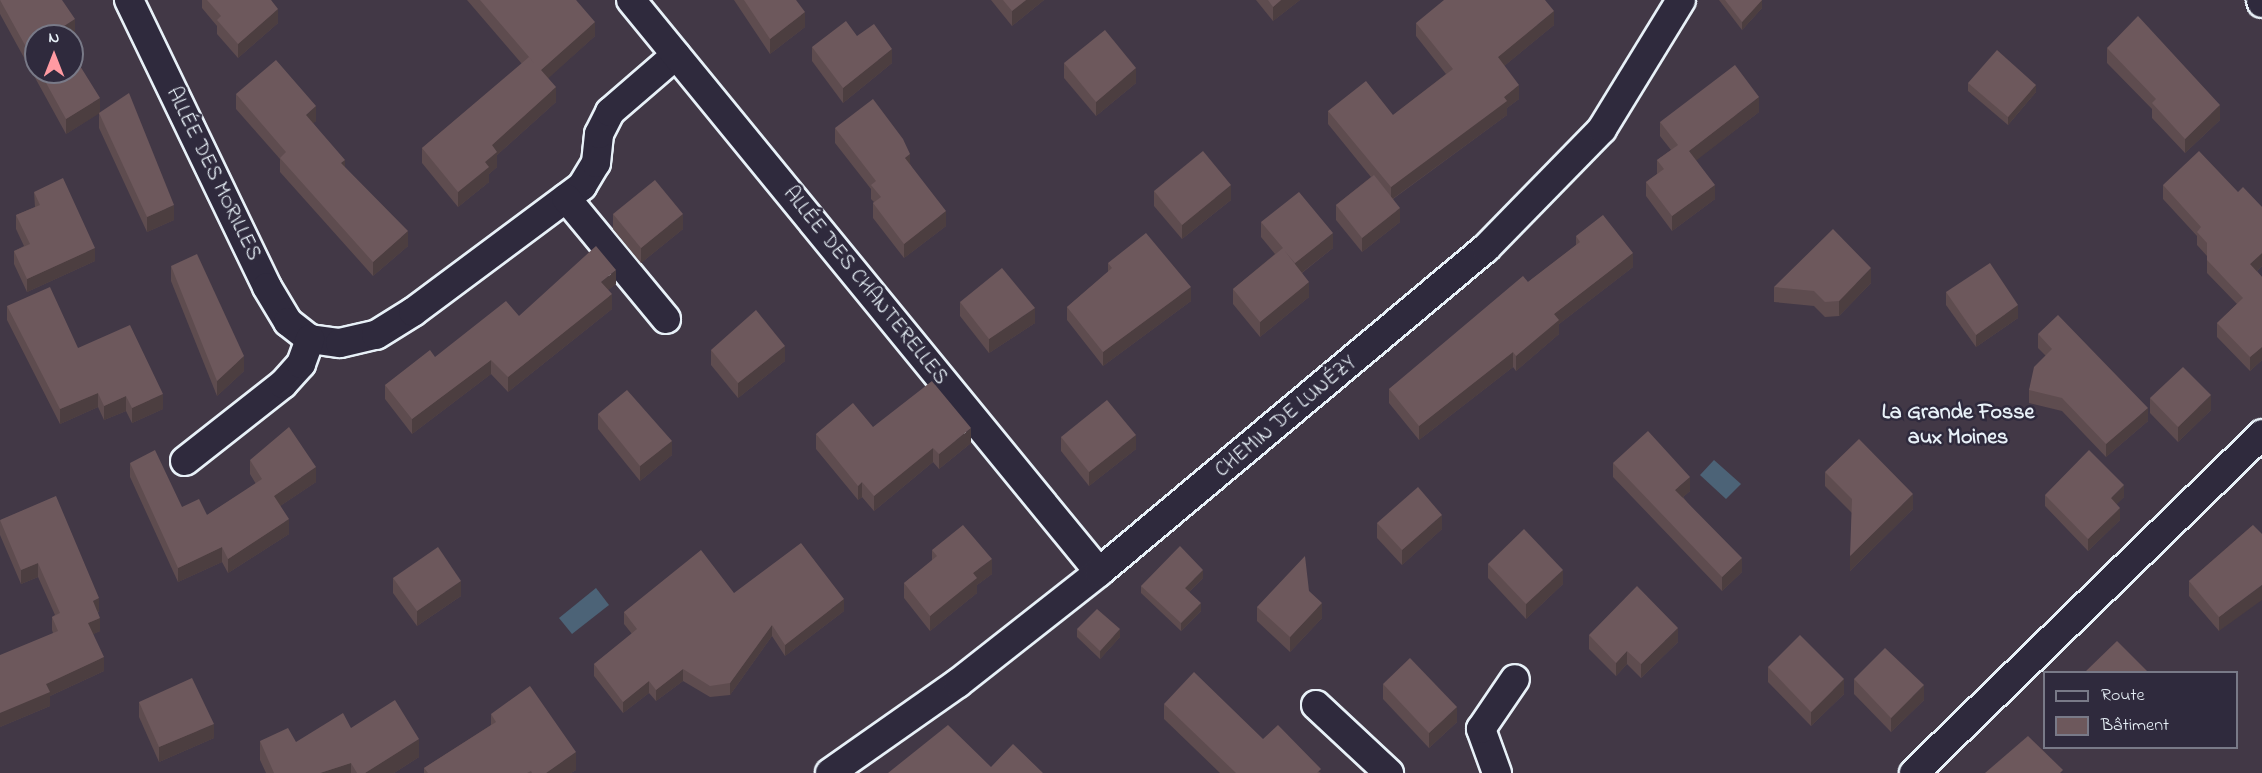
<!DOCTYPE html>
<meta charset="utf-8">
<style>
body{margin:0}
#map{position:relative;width:2262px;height:773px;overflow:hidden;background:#423846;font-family:"Indie Flower",sans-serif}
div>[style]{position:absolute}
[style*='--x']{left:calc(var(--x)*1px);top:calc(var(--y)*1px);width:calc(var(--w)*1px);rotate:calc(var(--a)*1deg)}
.water>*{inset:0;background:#4c6377}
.roads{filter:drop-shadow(2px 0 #e8f1f8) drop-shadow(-2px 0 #e8f1f8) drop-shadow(0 2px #e8f1f8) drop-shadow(0 -2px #e8f1f8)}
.minor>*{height:28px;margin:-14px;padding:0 14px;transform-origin:14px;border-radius:14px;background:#2f2a3d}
.wall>*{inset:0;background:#5e4c4f}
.shaded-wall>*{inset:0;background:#4c3e40}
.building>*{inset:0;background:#6d585c}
span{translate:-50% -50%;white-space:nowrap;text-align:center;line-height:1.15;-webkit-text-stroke:5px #2f2a3d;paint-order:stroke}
.street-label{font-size:21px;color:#e8f1f8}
.neighbourhood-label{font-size:22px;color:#e8f1f8;font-weight:700}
.legend{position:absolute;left:2043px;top:671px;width:195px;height:78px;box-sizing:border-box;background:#2f2a3d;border:2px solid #797a88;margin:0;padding:8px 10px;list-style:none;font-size:18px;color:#e8f1f8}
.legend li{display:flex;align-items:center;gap:12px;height:30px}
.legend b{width:30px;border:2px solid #797a88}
.north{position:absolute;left:24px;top:24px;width:60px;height:60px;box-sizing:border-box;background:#2f2a3d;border:2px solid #797a88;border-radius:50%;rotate:0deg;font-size:16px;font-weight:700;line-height:24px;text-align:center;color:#e8f1f8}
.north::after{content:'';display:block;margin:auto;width:21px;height:27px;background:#ff9aa2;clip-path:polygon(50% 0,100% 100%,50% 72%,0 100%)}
</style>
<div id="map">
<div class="water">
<i style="clip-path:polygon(1714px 460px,1741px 484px,1726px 499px,1700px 475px)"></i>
<i style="clip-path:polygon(596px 588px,609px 605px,572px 634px,559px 618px)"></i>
</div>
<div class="roads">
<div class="minor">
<i style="--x:129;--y:0;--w:318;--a:64.3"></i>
<i style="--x:267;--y:287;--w:41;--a:59"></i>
<i style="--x:288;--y:322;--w:28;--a:38"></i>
<i style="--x:310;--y:339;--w:30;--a:8"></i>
<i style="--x:340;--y:343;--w:37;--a:-13"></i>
<i style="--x:376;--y:335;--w:44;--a:-31.9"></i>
<i style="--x:413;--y:312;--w:211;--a:-36.7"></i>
<i style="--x:582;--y:186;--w:27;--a:-59"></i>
<i style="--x:596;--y:163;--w:29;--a:-84"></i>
<i style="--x:599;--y:134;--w:25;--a:-63"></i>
<i style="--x:610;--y:112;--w:87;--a:-40.8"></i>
<i style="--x:631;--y:0;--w:739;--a:50.71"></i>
<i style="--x:2261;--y:0;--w:3;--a:72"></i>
<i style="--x:566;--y:198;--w:157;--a:50.4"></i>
<i style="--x:185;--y:461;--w:125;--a:-38.2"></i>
<i style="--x:283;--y:384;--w:27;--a:-48"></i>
<i style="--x:301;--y:364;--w:27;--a:-70"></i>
<i style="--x:1316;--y:705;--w:100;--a:43"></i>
<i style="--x:830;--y:773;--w:156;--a:-35.1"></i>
<i style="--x:958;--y:683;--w:179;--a:-38.2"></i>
<i style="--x:1099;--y:572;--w:505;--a:-39.94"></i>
<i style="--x:1486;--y:248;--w:166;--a:-45.7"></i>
<i style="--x:1602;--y:129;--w:151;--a:-58.5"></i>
<i style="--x:1497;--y:773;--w:47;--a:-110"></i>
<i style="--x:1481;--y:729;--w:60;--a:-55.8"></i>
<i style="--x:1914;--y:773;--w:486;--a:-44.2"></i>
</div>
</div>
<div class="wall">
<i style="clip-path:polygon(0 0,75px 33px,36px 36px,36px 72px,72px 72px,174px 220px,147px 232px,99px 128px,99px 113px,66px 134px,0 14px)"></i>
<i style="clip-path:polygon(202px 0,271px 0,278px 23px,238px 58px,217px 34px,217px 26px,202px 8px)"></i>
<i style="clip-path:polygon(467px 0,576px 0,595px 36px,548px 78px,556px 102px,497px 155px,497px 167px,489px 174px,489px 182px,458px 207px,422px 163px,422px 148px,522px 64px)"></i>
<i style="clip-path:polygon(734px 0,796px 0,805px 27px,770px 54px)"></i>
<i style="clip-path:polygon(991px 0,1044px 0,1012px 26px)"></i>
<i style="clip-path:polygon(1256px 0,1300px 0,1273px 21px)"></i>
<i style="clip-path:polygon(1719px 0,1762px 0,1762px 8px,1742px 30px)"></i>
<i style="clip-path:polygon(1416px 23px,1554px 25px,1504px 66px,1519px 99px,1507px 108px,1507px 115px,1393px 199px,1400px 222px,1362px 252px,1336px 220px,1336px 205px,1371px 177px,1328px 124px,1328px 111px,1393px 115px,1446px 74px,1416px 36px)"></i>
<i style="clip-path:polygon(812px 47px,892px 63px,843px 103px,812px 61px)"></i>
<i style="clip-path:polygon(2107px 48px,2220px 120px,2185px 153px,2152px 118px,2152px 109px,2107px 63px)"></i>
<i style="clip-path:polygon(1064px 63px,1136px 83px,1096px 116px,1064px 78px)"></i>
<i style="clip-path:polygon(1968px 83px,2036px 92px,2008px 125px,1968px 91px)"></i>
<i style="clip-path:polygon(236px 94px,316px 121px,313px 123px,345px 168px,408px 246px,373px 276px,280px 172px,280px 159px,236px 109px)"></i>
<i style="clip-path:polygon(1759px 112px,1696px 160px,1715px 199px,1672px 231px,1646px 196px,1646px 182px,1657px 174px,1657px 160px,1671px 150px,1660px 136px,1660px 122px)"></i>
<i style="clip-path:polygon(835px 128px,910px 164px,946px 226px,904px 258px,873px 218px,873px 203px,874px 202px,871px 199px,871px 189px,835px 143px)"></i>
<i style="clip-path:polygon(2163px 185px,2238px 192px,2262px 207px,2262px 266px,2257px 271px,2262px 277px,2262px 360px,2250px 371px,2217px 337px,2217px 323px,2237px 304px,2207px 273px,2207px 256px,2197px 245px,2197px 236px,2163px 199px)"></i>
<i style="clip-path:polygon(1154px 191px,1231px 200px,1182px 239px,1154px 206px)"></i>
<i style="clip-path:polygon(34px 192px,95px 261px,27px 292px,14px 264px,14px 251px,24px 246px,16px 229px,16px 215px,35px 207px)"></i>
<i style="clip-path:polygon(613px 214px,683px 229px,641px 263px,613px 229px)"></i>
<i style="clip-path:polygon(1261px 222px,1333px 248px,1302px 273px,1309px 297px,1260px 337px,1233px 304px,1233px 289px,1275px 254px,1261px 237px)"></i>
<i style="clip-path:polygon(1576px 236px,1633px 267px,1559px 324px,1559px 334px,1516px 371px,1513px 367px,1419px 440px,1389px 403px,1389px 389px,1576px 245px)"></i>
<i style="clip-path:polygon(1108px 263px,1191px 301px,1103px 366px,1067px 320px,1067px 307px,1108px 272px)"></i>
<i style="clip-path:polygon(171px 266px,244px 371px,217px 396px,171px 281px)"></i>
<i style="clip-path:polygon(1871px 283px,1839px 316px,1825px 317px,1814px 306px,1774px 302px,1774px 287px)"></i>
<i style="clip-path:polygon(616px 284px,608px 290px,612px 309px,508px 392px,491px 374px,412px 434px,385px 399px,385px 385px,519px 316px)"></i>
<i style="clip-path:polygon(1946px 292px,2018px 318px,1976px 347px,1946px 305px)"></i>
<i style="clip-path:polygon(960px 302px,1035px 323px,989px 353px,960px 316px)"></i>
<i style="clip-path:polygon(7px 306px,78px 348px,163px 409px,132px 423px,126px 411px,104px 420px,98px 407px,60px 424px,7px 320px)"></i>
<i style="clip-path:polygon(2038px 334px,2148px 421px,2106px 457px,2062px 411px,2029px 403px,2029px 390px,2046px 356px,2038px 348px)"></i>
<i style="clip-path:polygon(711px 350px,785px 361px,738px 398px,711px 365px)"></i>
<i style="clip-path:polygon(2150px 398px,2211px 410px,2178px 442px,2150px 413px)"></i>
<i style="clip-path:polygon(598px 414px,672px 455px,640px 481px,598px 429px)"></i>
<i style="clip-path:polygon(873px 427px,971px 443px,939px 469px,933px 462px,874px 511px,862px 497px,858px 500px,816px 449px,816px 434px)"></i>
<i style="clip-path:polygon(1061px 437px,1136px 449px,1089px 486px,1061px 451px)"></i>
<i style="clip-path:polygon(250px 460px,316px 482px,280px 506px,289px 534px,228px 573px,222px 562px,178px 582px,130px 477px,130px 463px,182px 507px,207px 515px,256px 484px,250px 474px)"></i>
<i style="clip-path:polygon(1613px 463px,1690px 491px,1683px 497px,1742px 572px,1722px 591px,1613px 477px)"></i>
<i style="clip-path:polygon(1825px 472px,1913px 509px,1850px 571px,1852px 513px,1825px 486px)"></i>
<i style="clip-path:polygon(2045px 495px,2124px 497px,2116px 504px,2120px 520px,2088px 551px,2045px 506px)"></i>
<i style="clip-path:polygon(0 520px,99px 611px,98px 612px,100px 631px,93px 634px,104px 671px,50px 696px,50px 706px,0 727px,53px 633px,52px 630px,52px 617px,55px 615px,38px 577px,21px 584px,0 535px)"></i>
<i style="clip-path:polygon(1377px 523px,1442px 529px,1402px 565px,1377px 538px)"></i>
<i style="clip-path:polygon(2253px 525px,2219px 631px,2189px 596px,2189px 581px)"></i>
<i style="clip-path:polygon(932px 550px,992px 574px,977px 585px,977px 593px,930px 631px,904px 598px,904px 583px,932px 561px)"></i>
<i style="clip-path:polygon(1488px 564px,1563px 584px,1526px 619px,1488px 578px)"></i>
<i style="clip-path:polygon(393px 578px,461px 596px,417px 626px,393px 593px)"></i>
<i style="clip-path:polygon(1203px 578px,1189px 592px,1201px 611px,1181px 631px,1141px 593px,1141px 586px)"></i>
<i style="clip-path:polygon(1309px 591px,1322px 618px,1290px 652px,1257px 621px,1257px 607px)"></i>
<i style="clip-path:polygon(734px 593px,844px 611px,785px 656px,772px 636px,730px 695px,710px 697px,683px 681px,656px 701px,649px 693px,623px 713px,594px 676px,594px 664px,632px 634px,624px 624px,624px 612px)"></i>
<i style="clip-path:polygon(1077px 629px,1120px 637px,1100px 659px,1077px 637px)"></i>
<i style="clip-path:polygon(1589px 635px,1678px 642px,1641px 678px,1627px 664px,1616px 676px,1589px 649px)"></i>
<i style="clip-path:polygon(1768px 667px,1844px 694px,1811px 726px,1768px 682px)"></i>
<i style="clip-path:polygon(1854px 679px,1924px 700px,1891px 732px,1854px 694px)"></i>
<i style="clip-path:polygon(1383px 684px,1457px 722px,1429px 748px,1383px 699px)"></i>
<i style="clip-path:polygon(139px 702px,214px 738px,159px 762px,139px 717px)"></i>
<i style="clip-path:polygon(1164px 704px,1263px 739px,1321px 773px,1220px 773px,1164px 719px)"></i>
<i style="clip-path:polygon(491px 714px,576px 770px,571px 773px,424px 773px,424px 768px,491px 725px)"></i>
<i style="clip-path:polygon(351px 728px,419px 757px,394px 773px,266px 773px,260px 760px,260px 741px,296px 742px)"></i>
</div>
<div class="shaded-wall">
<i style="clip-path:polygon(1026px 0,1044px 0,1012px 26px,1012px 11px)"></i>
<i style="clip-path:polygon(1281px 0,1300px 0,1273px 21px,1273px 7px)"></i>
<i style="clip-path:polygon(1762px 0,1762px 8px,1742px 30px,1742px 22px)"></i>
<i style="clip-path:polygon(278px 9px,278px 23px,238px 58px,238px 44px)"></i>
<i style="clip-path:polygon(1554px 11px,1554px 25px,1498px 71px,1498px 57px)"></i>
<i style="clip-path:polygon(805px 12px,805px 27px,770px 54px,770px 39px)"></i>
<i style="clip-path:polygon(75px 19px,75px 33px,71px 36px,58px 36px,58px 30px)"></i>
<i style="clip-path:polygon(595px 22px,595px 36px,541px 85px,541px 70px)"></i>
<i style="clip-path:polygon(892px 49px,892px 63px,843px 103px,843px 88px)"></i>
<i style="clip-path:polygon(1136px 68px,1136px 83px,1096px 116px,1096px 102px)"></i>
<i style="clip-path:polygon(1519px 85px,1519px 99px,1507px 108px,1507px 115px,1391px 200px,1391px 187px)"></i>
<i style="clip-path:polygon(2036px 85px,2036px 92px,2008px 125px,2008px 117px)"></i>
<i style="clip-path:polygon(556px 87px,556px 102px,497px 155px,497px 167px,489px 174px,489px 182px,458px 207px,458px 192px,485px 162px,492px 145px)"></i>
<i style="clip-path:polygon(1759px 97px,1759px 112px,1689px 166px,1689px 151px)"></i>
<i style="clip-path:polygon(100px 98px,100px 113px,66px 134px,66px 119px)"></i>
<i style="clip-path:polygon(2220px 105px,2220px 120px,2185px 153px,2185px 139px)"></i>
<i style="clip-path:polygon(316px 106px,316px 121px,306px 129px,306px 115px)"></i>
<i style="clip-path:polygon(910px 154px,910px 169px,905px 158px)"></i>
<i style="clip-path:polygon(345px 160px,345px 174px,341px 163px)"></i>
<i style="clip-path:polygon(1231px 185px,1231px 200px,1182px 239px,1182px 225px)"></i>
<i style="clip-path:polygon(1715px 185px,1715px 199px,1672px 231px,1672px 216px)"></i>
<i style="clip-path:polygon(174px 205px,174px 220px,147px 232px,147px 217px)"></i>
<i style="clip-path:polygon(1400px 208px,1400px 222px,1362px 252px,1362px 238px)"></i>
<i style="clip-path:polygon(946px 211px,946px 226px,904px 258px,904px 244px)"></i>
<i style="clip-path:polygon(683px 214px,683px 229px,641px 263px,641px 248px)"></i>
<i style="clip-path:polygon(408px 231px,408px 246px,373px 276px,373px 262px)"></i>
<i style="clip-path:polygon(1333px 233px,1333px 248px,1295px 278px,1295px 263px)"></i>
<i style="clip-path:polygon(95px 248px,95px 261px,27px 292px,27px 279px)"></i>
<i style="clip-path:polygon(1633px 253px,1633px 267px,1559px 324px,1559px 334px,1516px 371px,1516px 356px,1554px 314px)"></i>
<i style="clip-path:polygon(2262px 253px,2262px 266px,2250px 278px,2250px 264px)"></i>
<i style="clip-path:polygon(1871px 268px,1871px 283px,1839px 316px,1839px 301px)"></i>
<i style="clip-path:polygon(616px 270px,616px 284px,601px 296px,601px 282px)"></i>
<i style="clip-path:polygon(1309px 282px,1309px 297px,1260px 337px,1260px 322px)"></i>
<i style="clip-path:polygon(1191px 287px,1191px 301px,1103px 366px,1103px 352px)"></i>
<i style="clip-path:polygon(612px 294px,612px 309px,508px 392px,508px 377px)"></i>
<i style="clip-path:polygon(2018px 305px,2018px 318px,1976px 347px,1976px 335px)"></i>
<i style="clip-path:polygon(1035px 308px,1035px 323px,989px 353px,989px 339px)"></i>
<i style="clip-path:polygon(785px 346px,785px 361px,738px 398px,738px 383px)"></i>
<i style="clip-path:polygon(2262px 347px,2262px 360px,2250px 371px,2250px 357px)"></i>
<i style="clip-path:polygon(1513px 352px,1513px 367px,1419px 440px,1419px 426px)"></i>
<i style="clip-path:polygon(244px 356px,244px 371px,217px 396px,217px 381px)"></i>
<i style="clip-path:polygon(491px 360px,491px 374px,412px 434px,412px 419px)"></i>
<i style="clip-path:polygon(98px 393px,98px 407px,60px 424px,60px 409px)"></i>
<i style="clip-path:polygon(163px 394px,163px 409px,132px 423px,132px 408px)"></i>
<i style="clip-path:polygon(2211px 395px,2211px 410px,2178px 442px,2178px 427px)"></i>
<i style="clip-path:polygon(126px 396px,126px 411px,104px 420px,104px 406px)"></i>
<i style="clip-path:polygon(2148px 408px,2148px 421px,2106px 457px,2106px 444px)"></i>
<i style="clip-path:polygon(971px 428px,971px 443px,939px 469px,939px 454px)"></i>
<i style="clip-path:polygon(1136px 435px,1136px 449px,1089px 486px,1089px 472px)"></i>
<i style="clip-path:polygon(672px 441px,672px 455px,640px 481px,640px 466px)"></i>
<i style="clip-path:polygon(933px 448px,933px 462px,874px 511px,874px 496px)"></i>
<i style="clip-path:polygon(316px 467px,316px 482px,274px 510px,274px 496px)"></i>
<i style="clip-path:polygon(1690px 477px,1690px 491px,1675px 504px,1675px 490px)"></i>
<i style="clip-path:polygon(862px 482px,862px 497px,858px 500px,858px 486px)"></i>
<i style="clip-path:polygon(2124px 485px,2124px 497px,2111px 510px,2111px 498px)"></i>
<i style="clip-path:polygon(1913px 494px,1913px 509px,1850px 571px,1850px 556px)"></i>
<i style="clip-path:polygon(2120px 508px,2120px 520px,2088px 551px,2088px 539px)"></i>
<i style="clip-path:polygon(1442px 515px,1442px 529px,1402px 565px,1402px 550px)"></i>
<i style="clip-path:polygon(289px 519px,289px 534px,228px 573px,228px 559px)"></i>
<i style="clip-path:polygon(222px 547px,222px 562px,178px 582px,178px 568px)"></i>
<i style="clip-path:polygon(1742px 558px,1742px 572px,1722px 591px,1722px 577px)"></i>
<i style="clip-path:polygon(992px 559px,992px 574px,977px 585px,977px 593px,930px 631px,930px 616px,973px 573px)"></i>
<i style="clip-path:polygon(38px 563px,38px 577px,21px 584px,21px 570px)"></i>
<i style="clip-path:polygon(1203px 570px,1203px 578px,1185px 596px,1185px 588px)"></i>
<i style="clip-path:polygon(1563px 570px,1563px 584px,1526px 619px,1526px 604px)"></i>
<i style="clip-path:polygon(461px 581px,461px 596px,417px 626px,417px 611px)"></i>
<i style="clip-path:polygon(2262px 585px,2262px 600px,2219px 631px,2219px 617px)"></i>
<i style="clip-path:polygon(99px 598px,99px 611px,93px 614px,93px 601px)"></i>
<i style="clip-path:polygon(844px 599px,844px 611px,785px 656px,785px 645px)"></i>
<i style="clip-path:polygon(1201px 603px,1201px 611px,1181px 631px,1181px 623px)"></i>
<i style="clip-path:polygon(1322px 603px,1322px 618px,1290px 652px,1290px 637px)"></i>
<i style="clip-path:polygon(100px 618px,100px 631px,88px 637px,88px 623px)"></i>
<i style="clip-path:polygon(772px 625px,772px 636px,730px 695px,730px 683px)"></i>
<i style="clip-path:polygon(1678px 628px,1678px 642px,1641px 678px,1641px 664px)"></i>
<i style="clip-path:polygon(1120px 629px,1120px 637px,1100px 659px,1100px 651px)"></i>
<i style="clip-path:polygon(1627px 651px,1627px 664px,1616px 676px,1616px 663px)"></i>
<i style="clip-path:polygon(104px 657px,104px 671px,50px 696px,50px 706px,0 727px,0 713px,46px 684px)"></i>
<i style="clip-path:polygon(683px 669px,683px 681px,656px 701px,656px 690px)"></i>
<i style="clip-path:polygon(1844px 679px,1844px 694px,1811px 726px,1811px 712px)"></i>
<i style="clip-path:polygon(649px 681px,649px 693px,623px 713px,623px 702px)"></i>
<i style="clip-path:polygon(1924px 685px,1924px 700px,1891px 732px,1891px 718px)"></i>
<i style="clip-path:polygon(1457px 707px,1457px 722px,1429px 748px,1429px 733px)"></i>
<i style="clip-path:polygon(214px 724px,214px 738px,159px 762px,159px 747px)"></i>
<i style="clip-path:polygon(419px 739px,419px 757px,394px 773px,365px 773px)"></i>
<i style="clip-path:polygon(576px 752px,576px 770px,571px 773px,546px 773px)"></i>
<i style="clip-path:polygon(351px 763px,351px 773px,320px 773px)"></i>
</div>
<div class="building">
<i style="clip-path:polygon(0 0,62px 0,75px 19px,58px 30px,62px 36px,36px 36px,36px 65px)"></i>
<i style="clip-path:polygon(207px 0,271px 0,278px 9px,238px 44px,217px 20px,221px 16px)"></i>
<i style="clip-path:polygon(480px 0,576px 0,595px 22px,541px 70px,556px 87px,492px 145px,497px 152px,485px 162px,489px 167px,458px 192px,422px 148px,529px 57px,536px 65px)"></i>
<i style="clip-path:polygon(744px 0,796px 0,805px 12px,770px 39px)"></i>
<i style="clip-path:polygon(1003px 0,1026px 0,1012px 11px)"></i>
<i style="clip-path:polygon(1268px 0,1281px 0,1273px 7px)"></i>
<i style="clip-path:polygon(1444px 0,1545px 0,1554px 11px,1498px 57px,1519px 85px,1504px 97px,1507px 101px,1391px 187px,1328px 111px,1366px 81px,1393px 115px,1453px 69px,1416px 23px)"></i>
<i style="clip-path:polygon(1725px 0,1762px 0,1742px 22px)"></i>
<i style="clip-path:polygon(2138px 16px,2220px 105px,2185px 139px,2152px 103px,2156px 99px,2107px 48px)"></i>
<i style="clip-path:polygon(846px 21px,857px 36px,874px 24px,892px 49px,843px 88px,812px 47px)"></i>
<i style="clip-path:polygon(1105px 30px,1136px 68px,1096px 102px,1064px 63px)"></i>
<i style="clip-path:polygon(1997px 50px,2036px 85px,2008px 117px,1968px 83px)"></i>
<i style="clip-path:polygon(72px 53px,100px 98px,66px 119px,40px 72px,72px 72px)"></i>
<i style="clip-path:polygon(276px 60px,316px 106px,306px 115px,345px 160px,341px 163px,408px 231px,373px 262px,280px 158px,286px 152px,236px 94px)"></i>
<i style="clip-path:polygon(1735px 65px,1759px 97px,1689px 151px,1715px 185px,1672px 216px,1646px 182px,1664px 169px,1657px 160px,1678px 145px,1660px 122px)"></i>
<i style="clip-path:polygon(129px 93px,174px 205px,147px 217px,99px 113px)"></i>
<i style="clip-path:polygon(873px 99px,903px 139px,910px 154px,905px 158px,946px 211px,904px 244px,873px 203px,881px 197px,871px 185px,876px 181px,835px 128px)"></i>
<i style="clip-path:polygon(1203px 151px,1231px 185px,1182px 225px,1154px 191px)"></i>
<i style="clip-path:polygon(2199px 151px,2238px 192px,2243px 187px,2262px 207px,2262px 253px,2250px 264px,2262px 277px,2262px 347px,2250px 357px,2217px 323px,2243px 298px,2207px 260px,2207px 243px,2197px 232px,2201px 227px,2163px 185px)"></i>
<i style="clip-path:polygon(1374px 175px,1400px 208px,1362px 238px,1336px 205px)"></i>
<i style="clip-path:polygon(63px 178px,95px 248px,27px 279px,14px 251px,30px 244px,16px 215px,40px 205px,34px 192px)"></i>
<i style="clip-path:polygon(655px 180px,683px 214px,641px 248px,613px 214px)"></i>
<i style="clip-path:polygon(1299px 192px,1333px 233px,1295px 263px,1284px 250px,1309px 282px,1260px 322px,1233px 289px,1283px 248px,1261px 222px)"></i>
<i style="clip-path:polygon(1603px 215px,1633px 253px,1554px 314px,1559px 320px,1516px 356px,1513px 352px,1419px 426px,1389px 389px,1523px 276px,1528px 282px,1580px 242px,1576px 236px)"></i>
<i style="clip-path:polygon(1833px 229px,1871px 268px,1839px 301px,1825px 302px,1814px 291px,1774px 287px)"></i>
<i style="clip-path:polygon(1146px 233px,1191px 287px,1103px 352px,1067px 307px,1112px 268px,1108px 263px)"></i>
<i style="clip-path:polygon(596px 246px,616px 270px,601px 282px,612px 294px,508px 377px,491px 360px,412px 419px,385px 385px,430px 350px,435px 357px,506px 301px,519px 316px)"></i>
<i style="clip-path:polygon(197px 254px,244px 356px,217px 381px,171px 266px)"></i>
<i style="clip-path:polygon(1990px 263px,2018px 305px,1976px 335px,1946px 292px)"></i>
<i style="clip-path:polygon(1002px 268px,1035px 308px,989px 339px,960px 302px)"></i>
<i style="clip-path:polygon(50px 287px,78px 348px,130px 325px,163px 394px,132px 408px,126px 396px,104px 406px,98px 393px,60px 409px,7px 306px)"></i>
<i style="clip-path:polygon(756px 310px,785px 346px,738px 383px,711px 350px)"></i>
<i style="clip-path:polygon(2058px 315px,2148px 408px,2106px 444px,2062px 398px,2029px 390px,2034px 367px,2052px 349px,2038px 334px)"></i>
<i style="clip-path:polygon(2183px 367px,2211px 395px,2178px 427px,2150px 398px)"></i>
<i style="clip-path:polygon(932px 381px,971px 428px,939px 454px,933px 448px,874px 496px,862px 482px,858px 486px,816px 434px,853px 403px,873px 427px)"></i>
<i style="clip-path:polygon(627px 390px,672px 441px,640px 466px,598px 414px)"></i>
<i style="clip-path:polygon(1107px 400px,1136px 435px,1089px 472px,1061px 437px)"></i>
<i style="clip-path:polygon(289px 427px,316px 467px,274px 496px,289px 519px,228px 559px,222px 547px,178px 568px,130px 463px,155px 450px,182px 507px,199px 499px,207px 515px,262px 479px,250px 460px)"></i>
<i style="clip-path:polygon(1648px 431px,1690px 477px,1675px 490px,1742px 558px,1722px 577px,1613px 463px)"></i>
<i style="clip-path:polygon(1859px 439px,1913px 494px,1850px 556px,1852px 499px,1825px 472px)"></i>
<i style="clip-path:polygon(2089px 450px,2124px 485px,2111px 498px,2120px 508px,2088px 539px,2045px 495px)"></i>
<i style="clip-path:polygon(1418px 487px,1442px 515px,1402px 550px,1377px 523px)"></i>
<i style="clip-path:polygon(56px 496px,99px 598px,93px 601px,100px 618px,88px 623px,104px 657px,46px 684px,50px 692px,0 713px,0 655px,58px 631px,52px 617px,60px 613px,38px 563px,21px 570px,0 520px)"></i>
<i style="clip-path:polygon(963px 525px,992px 559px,973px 573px,977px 578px,930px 616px,904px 583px,937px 556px,932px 550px)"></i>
<i style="clip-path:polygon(2253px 525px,2262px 534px,2262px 585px,2219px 617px,2189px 581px)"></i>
<i style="clip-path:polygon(1524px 529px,1563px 570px,1526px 604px,1488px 564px)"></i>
<i style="clip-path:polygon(801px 543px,844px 599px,785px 645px,772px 625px,730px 683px,710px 686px,683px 669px,656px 690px,649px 681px,623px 702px,594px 664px,637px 629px,624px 612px,701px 550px,734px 593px)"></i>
<i style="clip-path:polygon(1180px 546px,1203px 570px,1185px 588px,1201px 603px,1181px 623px,1141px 586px)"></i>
<i style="clip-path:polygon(438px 547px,461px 581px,417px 611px,393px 578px)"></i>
<i style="clip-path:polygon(1305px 556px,1309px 591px,1322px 603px,1290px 637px,1257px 607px)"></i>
<i style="clip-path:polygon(1637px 586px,1678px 628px,1641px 664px,1627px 651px,1616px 663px,1589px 635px)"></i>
<i style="clip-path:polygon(1097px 609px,1120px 629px,1100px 651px,1077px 629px)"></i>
<i style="clip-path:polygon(1800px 635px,1844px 679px,1811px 712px,1768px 667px)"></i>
<i style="clip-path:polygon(2117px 641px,2148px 672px,2085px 672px)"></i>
<i style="clip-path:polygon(1885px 648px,1924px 685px,1891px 718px,1854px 679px)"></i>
<i style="clip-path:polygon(1410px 658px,1457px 707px,1429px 733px,1383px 684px)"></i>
<i style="clip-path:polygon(1194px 672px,1263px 739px,1278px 725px,1321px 769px,1317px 773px,1236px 773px,1164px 704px)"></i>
<i style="clip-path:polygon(192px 678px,214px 724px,159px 747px,139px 702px)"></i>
<i style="clip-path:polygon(530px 686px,576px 752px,546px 773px,532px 773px,531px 771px,527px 773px,428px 773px,424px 768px,496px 722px,491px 714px)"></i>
<i style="clip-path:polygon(395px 700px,419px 739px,365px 773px,357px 773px,351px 763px,320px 773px,274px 773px,260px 741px,288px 728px,296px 742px,343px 713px,351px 728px)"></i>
<i style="clip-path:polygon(948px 725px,991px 767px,1013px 744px,1043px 773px,888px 773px)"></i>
<i style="clip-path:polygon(2028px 736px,2063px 770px,2060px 773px,1985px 773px)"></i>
</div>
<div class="street-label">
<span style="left:213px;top:174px;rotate:64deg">ALLÉE DES MORILLES</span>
<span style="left:865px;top:286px;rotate:51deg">ALLÉE DES CHANTERELLES</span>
<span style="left:1286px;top:417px;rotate:-40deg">CHEMIN DE LUNÉZY</span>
</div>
<div class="neighbourhood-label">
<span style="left:1958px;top:426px">La Grande Fosse<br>aux Moines</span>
</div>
<ul class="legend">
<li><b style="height:8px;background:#2f2a3d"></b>Route</li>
<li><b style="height:16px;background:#6d585c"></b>Bâtiment</li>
</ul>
<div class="north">N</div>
</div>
